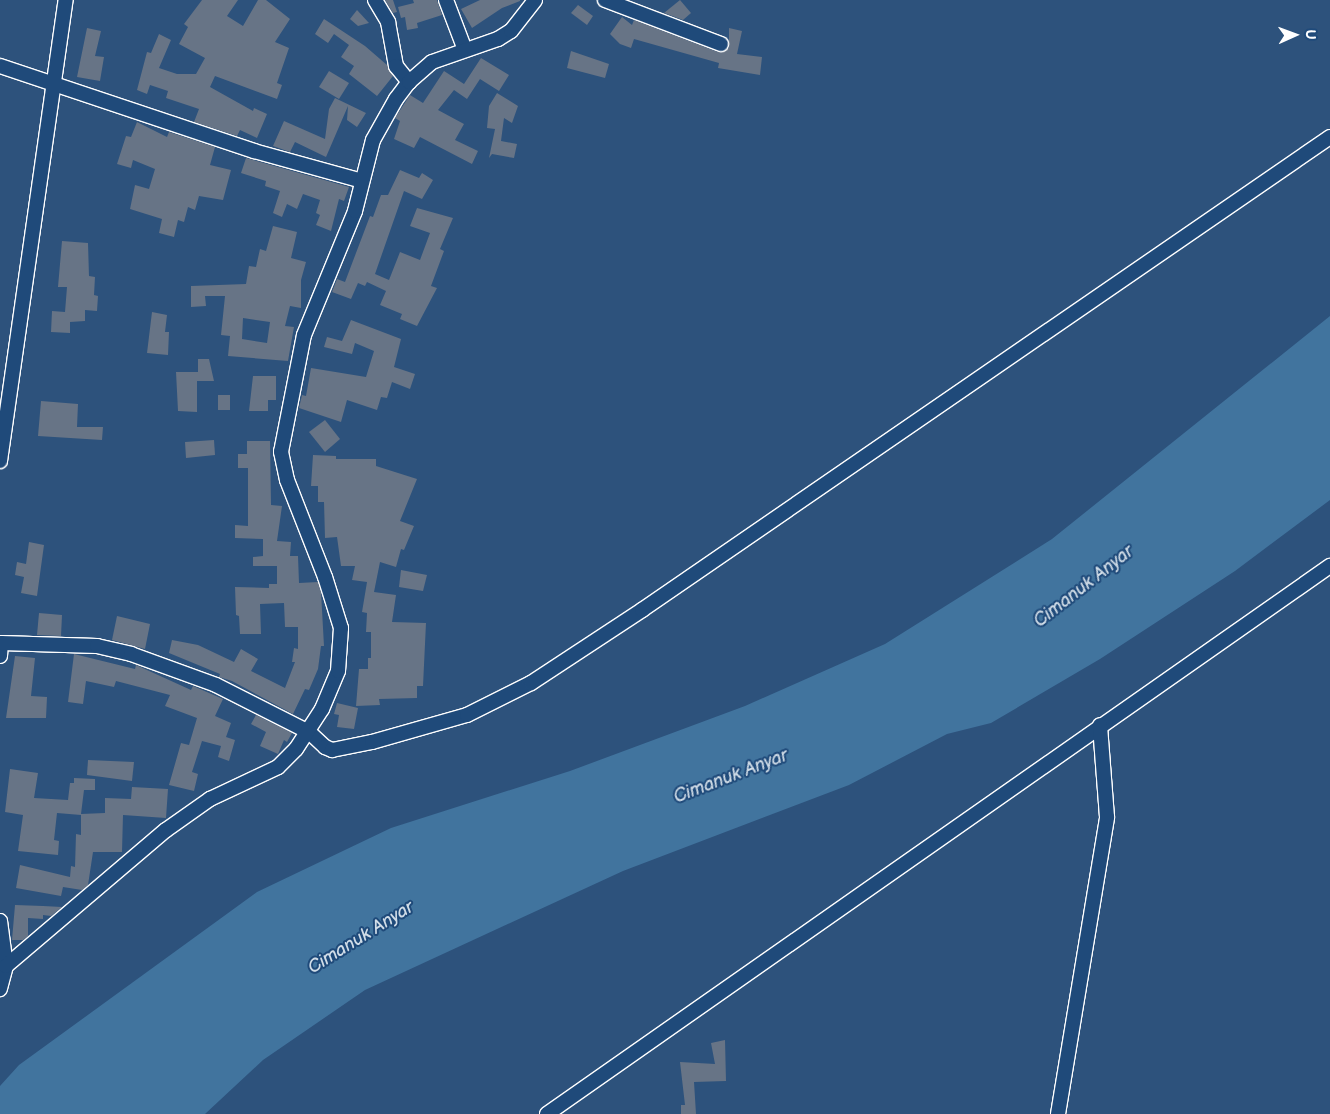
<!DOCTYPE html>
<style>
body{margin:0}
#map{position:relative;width:1330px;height:1114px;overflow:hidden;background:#2d527c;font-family:"Balsamiq Sans",sans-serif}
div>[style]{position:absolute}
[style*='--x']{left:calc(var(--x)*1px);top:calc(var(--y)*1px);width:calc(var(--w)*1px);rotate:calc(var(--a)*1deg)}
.water>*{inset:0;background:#41749e}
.building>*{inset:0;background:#677486}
.roads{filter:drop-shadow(1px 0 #fff) drop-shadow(-1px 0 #fff) drop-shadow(0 1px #fff) drop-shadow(0 -1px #fff)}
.minor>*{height:14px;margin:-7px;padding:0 7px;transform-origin:7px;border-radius:7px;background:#1f4a7a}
span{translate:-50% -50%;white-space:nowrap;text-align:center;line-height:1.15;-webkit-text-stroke:4px #1f4a7a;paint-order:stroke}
.water-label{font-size:18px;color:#d0dce7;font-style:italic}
.north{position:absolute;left:1270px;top:10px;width:50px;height:50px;-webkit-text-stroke:4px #1f4a7a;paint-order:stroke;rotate:88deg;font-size:14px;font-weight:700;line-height:20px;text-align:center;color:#fff}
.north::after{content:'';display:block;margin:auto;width:18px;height:22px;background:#fff;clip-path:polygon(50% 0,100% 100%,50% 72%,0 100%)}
</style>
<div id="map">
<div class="water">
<i style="clip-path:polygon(1330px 316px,1330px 500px,1235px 571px,1100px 659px,991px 723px,947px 734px,849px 785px,623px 871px,365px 990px,263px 1060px,205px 1114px,0 1114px,0 1086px,19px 1065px,257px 892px,391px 828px,570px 771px,745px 706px,885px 644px,1052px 539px)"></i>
</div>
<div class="building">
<i style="clip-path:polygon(202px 0,238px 0,227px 16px,243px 26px,258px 0,266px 0,290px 19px,275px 42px,289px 48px,277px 83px,282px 85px,277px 99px,215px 76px,210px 87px,253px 111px,254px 108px,267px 114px,257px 138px,240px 130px,237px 136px,194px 122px,199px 109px,166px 98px,168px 91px,150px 85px,147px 94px,137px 90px,147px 52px,151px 53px,159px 34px,171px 40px,159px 68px,177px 74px,196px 74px,205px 58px,179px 44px,188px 27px,184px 24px)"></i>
<i style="clip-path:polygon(385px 0,393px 0,397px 12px,393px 13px)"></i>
<i style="clip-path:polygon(413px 0,437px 0,442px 15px,417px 23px,418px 28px,407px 30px,405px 17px,401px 18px,398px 7px,414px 3px)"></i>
<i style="clip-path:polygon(480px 0,520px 0,520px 1px,502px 8px,472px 28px,461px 9px)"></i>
<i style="clip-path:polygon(680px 0,691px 13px,683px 20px,664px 13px)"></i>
<i style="clip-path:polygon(578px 5px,593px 16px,587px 25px,571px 13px)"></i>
<i style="clip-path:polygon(357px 10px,369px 23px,358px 26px,350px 19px)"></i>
<i style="clip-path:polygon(622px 17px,632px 25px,634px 20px,718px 52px,729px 48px,729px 28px,742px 31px,737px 54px,762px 57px,760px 75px,718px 68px,719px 63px,634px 39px,631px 48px,620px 44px,610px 34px)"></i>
<i style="clip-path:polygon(324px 19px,365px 46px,387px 65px,393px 76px,377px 96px,349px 74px,354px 66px,341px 57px,349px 45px,334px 34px,328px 43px,315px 34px)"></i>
<i style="clip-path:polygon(87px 28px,101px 31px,95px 56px,104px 57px,100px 81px,77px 77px)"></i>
<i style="clip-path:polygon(571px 51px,609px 64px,605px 78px,567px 68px)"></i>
<i style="clip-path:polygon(481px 58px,509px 75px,499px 91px,480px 79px,467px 99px,454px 90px,438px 110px,464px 124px,455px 140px,478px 151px,472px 164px,420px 137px,414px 148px,394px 139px,400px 121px,395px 118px,410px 95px,423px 103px,444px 71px,464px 84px)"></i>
<i style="clip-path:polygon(329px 71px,349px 83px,339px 99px,319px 87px)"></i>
<i style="clip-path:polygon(497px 93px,518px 106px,512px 123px,504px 118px,501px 141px,517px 144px,514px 158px,492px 154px,489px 158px,495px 129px,487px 128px,489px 106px)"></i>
<i style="clip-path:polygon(335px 98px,366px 113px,357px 127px,347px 120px,348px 106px,326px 157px,295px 142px,290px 152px,273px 146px,284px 121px,325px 139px,329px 109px)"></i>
<i style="clip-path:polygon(137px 122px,167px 137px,169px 132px,215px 147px,210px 165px,231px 170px,223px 200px,199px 196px,195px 210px,188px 207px,184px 222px,178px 220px,174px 237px,159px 233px,162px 219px,130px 209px,135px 185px,149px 189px,155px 169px,133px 160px,131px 168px,117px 164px,126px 136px,131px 137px)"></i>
<i style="clip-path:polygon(246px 158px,349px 187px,344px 201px,339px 199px,331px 231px,316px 225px,320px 215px,316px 213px,320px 200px,303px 194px,297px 209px,287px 204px,282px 217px,273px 213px,280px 191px,265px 186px,266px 181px,241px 173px)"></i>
<i style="clip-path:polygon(400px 170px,419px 178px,422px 173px,433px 180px,422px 199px,404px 191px,375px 274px,389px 280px,400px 252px,420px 260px,430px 233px,410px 226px,417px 208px,453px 218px,440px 249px,444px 251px,431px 286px,437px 288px,417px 326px,400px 319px,402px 314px,380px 305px,386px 291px,367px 282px,365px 286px,358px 283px,351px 299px,332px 292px,337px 279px,345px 282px,370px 216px,373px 217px,381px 195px,388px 195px)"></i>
<i style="clip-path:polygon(evenodd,273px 226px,297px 232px,291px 258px,306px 262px,301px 280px,301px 308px,290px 306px,285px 326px,294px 327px,288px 361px,228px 356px,230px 336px,221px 335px,225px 296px,205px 296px,206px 306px,191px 307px,191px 286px,246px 284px,249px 266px,256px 267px,260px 249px,266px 251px,273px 226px,243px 318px,270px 322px,267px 343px,242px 339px,243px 318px)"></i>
<i style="clip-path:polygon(62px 241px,88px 243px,89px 276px,95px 277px,94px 295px,98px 296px,97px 311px,85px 310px,85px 321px,70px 322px,70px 333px,51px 332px,52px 311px,65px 312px,67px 287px,58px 287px)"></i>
<i style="clip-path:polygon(152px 312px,167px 315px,165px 332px,169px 332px,168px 355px,147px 353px)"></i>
<i style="clip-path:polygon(351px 320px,401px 339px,394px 367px,415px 374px,410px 389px,392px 382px,387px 398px,381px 397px,377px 410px,347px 400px,341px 422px,299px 408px,302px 395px,306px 396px,311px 368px,366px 377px,374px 351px,355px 343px,352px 354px,324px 347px,327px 337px,342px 341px)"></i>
<i style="clip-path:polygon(198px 359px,209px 359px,214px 381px,197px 381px,197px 412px,178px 411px,176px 372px,198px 372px)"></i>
<i style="clip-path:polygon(253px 376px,276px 376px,276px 400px,268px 400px,268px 411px,249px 411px)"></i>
<i style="clip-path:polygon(218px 395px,230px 395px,230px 410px,218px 410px)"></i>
<i style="clip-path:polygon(41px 401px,78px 404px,77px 427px,103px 427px,102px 440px,38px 436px)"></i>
<i style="clip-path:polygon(325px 420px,340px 439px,325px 452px,309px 432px)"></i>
<i style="clip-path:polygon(214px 440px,215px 455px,186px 458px,185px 442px)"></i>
<i style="clip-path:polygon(247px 441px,270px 441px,271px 505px,282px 506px,277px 541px,291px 542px,290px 556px,298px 556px,299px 583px,318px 582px,321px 592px,324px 646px,321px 646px,318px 669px,309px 690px,305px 689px,293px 714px,232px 681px,219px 677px,220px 674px,169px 653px,172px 640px,198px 645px,234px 662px,241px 649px,258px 659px,251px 671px,285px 688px,295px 662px,292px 662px,294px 648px,298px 649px,298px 627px,285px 627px,284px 603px,260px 604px,261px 634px,240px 634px,239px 616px,236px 615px,235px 587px,269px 588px,269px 584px,277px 584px,277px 566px,253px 566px,253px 557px,263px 556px,263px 539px,235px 538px,235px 525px,248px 526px,248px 468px,238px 468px,238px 454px,247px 454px)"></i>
<i style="clip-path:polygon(313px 455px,336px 456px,336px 459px,376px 459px,376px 466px,417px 479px,400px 521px,414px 526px,404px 550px,401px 549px,396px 567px,380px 562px,374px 592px,396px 595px,392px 622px,426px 623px,423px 686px,417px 686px,417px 698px,379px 699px,380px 705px,356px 706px,359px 669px,368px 669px,368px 658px,371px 658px,371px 632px,366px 632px,367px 613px,362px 612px,367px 582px,352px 580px,355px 566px,341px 566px,337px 537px,325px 538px,324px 502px,318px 502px,318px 486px,311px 486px)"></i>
<i style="clip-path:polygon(29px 542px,44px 545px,37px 596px,21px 593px,24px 577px,15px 575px,17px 562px,26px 564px)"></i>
<i style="clip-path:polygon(401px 570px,427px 575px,423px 591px,399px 587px)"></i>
<i style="clip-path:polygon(39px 613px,62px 615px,61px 636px,37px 635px)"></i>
<i style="clip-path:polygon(117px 616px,150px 624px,145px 649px,112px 640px)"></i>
<i style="clip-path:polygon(74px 654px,135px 669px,136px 665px,191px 690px,193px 686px,223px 699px,215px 716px,231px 723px,226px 737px,235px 740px,229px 761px,218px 757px,221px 746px,202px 741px,192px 772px,198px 774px,194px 791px,169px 785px,181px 743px,189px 745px,197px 718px,165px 706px,170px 695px,116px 681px,114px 687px,86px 681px,83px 704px,68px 702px)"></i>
<i style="clip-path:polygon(15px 656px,35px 658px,31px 696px,47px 697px,46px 718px,6px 718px)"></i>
<i style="clip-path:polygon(337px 703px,358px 708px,354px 729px,337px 727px,339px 715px,334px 714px)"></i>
<i style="clip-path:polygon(256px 715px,292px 733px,287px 742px,284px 740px,278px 754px,260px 746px,266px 732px,251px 724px)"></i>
<i style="clip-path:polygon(88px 760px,134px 762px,132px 781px,87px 775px)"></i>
<i style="clip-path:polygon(10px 769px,38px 773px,34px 798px,68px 800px,70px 783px,74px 783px,74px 778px,95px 779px,95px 790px,84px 790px,81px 814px,105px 813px,105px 798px,131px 799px,132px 787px,168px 789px,166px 818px,123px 815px,122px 852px,93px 852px,88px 885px,82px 890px,63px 887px,61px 896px,16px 888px,20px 865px,70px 877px,71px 866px,75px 867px,76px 834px,81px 835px,81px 815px,57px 813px,54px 840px,59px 841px,58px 855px,18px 851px,23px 815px,5px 812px)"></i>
<i style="clip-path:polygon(15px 905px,43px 906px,62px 907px,51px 916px,43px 915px,43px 919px,28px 918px,28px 936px,23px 940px,12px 940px)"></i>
<i style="clip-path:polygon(725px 1040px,726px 1081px,694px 1082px,696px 1114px,681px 1114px,681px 1105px,685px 1105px,680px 1062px,715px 1064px,711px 1043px)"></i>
</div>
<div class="roads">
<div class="minor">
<i style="--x:375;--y:0;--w:26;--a:59"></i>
<i style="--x:388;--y:22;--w:45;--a:79.7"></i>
<i style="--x:396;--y:66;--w:21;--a:51"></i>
<i style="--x:446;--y:0;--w:53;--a:69.2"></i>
<i style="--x:605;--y:0;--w:124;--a:20.8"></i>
<i style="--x:0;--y:66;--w:268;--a:18.5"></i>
<i style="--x:254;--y:151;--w:112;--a:15.5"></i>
<i style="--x:0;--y:461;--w:466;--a:-81.9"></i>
<i style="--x:0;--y:656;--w:13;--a:-86"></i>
<i style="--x:1;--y:643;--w:96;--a:1.8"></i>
<i style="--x:97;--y:646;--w:35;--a:13"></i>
<i style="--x:131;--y:654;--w:90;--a:20"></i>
<i style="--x:216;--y:685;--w:104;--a:26.8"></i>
<i style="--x:309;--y:732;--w:22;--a:43"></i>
<i style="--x:325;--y:747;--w:8;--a:23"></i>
<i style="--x:332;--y:750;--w:41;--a:-11.3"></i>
<i style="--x:372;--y:742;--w:99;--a:-15.9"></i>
<i style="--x:467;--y:715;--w:72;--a:-26.6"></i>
<i style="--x:531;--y:683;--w:133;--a:-33.3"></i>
<i style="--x:642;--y:610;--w:835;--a:-34.51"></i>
<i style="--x:0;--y:921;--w:45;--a:82.4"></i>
<i style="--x:6;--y:966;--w:24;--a:105"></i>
<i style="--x:6;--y:966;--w:210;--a:-40.4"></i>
<i style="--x:166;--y:830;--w:54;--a:-35.2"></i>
<i style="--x:210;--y:799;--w:75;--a:-25.2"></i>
<i style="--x:278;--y:767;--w:25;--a:-45"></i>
<i style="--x:296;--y:749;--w:48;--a:-57"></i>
<i style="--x:322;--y:709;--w:41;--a:-67.2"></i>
<i style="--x:338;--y:671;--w:43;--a:-86"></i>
<i style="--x:341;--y:628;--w:53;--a:-107.4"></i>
<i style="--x:325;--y:577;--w:104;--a:-111.4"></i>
<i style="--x:287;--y:480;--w:29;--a:-102"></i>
<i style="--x:281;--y:452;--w:119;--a:-78.9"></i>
<i style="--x:304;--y:335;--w:134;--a:-67.6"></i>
<i style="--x:355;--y:211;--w:73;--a:-75.8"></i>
<i style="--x:373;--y:140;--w:47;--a:-60.7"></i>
<i style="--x:396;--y:99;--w:21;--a:-53"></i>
<i style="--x:409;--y:82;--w:30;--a:-41"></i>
<i style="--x:432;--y:62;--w:70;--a:-19.2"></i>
<i style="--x:498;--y:39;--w:15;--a:-32"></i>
<i style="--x:511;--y:31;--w:39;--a:-52"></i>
<i style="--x:547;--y:1114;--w:956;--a:-34.99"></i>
<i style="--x:1058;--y:1114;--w:301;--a:-80.6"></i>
<i style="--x:1107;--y:817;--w:92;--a:-94.4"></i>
</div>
</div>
<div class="water-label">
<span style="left:1084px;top:587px;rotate:-38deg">Cimanuk Anyar</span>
<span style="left:731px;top:777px;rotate:-21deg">Cimanuk Anyar</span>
<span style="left:361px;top:938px;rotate:-32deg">Cimanuk Anyar</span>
</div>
<div class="north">U</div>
</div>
